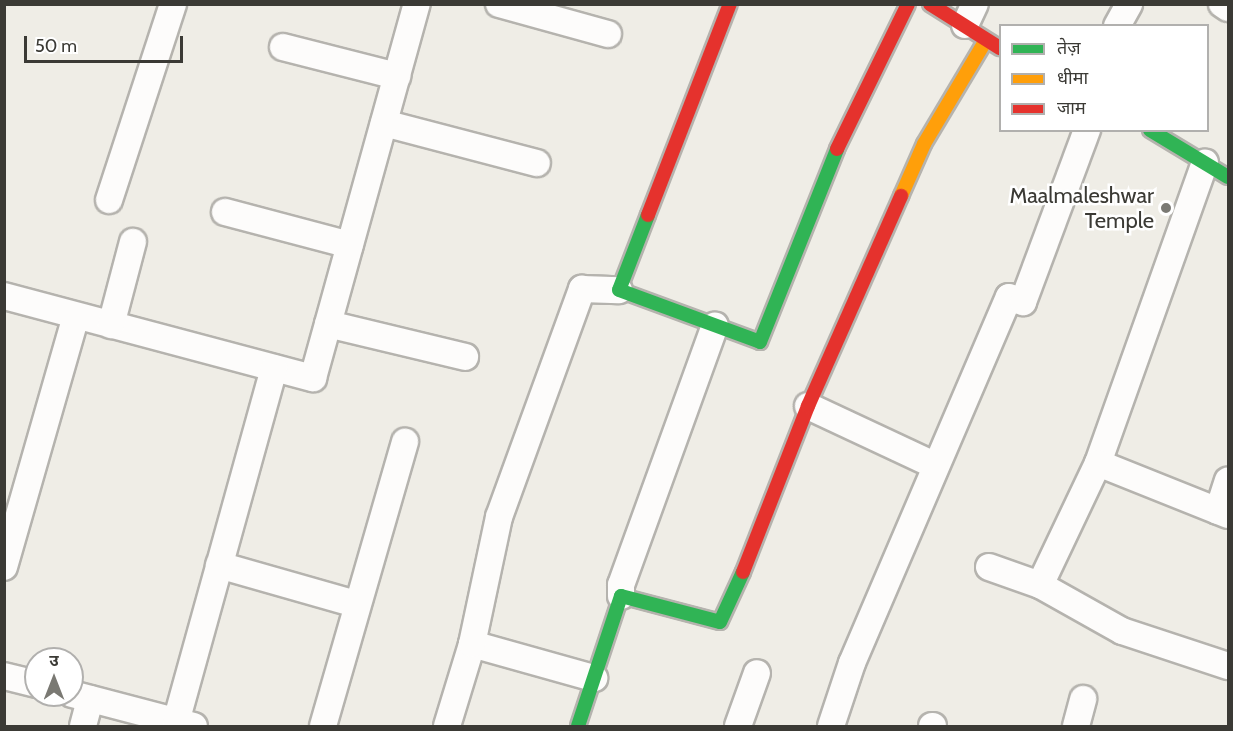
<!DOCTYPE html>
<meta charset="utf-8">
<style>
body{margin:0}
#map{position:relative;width:1233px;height:731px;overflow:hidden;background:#efede6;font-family:Cabin,"Noto Sans Devanagari",sans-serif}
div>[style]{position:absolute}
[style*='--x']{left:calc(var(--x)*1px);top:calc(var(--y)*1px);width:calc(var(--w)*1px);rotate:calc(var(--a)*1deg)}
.roads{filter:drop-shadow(2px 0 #b5b3ae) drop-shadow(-2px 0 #b5b3ae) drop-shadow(0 2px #b5b3ae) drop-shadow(0 -2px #b5b3ae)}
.street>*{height:26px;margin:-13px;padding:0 13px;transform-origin:13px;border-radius:13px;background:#fdfcfb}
.fast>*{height:14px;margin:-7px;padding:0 7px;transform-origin:7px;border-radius:7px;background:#30b455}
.slow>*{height:14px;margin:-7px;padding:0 7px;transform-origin:7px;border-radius:7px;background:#ff9f0a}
.jam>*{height:14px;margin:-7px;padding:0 7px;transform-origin:7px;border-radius:7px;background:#e5322d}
.dots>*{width:16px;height:16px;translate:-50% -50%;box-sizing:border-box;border:3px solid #fff;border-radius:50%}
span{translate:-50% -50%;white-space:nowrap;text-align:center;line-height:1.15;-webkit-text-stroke:5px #fff;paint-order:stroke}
.poi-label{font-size:22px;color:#3b3a35}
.right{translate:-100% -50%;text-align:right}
.frame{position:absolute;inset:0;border:6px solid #3b3a35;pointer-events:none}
.legend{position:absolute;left:999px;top:24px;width:210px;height:108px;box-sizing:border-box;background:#fff;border:2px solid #b1b0ae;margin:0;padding:8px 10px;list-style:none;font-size:18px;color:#3b3a35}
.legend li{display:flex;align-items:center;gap:12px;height:30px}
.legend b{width:30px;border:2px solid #b1b0ae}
.north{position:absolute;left:24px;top:647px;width:60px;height:60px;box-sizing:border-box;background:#fff;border:2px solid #b1b0ae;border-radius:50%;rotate:0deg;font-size:16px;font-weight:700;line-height:24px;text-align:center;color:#3b3a35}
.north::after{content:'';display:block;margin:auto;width:21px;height:27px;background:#7a7973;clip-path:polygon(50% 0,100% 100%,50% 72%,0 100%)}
.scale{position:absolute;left:24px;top:36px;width:159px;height:27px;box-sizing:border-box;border:3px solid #3b3a35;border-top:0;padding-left:8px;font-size:18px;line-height:21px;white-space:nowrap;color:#3b3a35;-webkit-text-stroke:4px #fff;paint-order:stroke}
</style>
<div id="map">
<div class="roads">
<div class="street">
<i style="--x:499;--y:4;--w:113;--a:15.4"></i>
<i style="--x:1222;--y:4;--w:7;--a:34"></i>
<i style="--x:965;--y:25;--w:23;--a:-65"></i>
<i style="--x:1117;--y:26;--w:25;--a:-61"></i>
<i style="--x:283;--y:47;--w:118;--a:14.3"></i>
<i style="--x:384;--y:123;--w:158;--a:14.7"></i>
<i style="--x:109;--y:200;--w:206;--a:-71.9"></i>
<i style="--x:225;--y:212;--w:129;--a:14.8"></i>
<i style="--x:4;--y:296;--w:320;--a:14.9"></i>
<i style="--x:313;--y:378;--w:388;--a:-74.5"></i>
<i style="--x:328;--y:324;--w:141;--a:13.5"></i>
<i style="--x:111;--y:325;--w:86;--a:-75.2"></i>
<i style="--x:808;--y:406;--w:141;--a:25.1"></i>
<i style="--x:1098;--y:463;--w:319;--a:-70.4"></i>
<i style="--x:1218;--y:511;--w:32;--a:-72"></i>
<i style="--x:1228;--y:515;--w:140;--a:-158.2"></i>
<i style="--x:1098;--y:463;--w:135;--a:115.4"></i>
<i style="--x:1040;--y:585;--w:94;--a:29.3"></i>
<i style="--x:1122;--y:631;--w:112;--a:18.3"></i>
<i style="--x:219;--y:565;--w:142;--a:15.9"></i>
<i style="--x:4;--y:567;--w:261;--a:-74"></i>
<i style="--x:989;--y:567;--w:54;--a:19.4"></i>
<i style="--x:621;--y:596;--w:11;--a:-90"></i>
<i style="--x:621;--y:585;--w:276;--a:-70.1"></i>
<i style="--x:472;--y:644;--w:127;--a:15.6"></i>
<i style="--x:4;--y:676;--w:33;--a:14"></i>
<i style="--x:72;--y:694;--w:126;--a:14.7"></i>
<i style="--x:176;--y:722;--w:367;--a:-74.5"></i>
<i style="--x:83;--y:726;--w:28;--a:-75"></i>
<i style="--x:323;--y:726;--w:296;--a:-73.9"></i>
<i style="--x:447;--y:726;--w:86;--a:-73"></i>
<i style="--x:472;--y:644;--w:130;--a:-78"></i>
<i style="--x:499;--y:517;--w:243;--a:-70"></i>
<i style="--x:582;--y:289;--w:37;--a:2"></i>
<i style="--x:738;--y:726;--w:56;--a:-70.3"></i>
<i style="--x:831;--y:726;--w:66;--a:-71.6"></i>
<i style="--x:852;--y:663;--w:398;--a:-66.8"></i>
<i style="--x:1009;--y:297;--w:15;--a:20"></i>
<i style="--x:1023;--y:302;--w:184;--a:-69.6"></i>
<i style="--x:932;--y:726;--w:1;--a:0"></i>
<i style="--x:1076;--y:726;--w:28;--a:-75"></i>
</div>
<div class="fast">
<i style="--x:1150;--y:130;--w:91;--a:31.1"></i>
<i style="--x:648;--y:215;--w:80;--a:111.1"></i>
<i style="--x:619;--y:290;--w:150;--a:20.2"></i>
<i style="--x:760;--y:342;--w:208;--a:-68.2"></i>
<i style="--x:578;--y:726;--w:137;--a:-71.7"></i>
<i style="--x:621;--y:596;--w:102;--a:14.7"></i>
<i style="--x:720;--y:622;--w:55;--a:-65.3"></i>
</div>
<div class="slow">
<i style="--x:901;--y:196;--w:57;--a:-66.1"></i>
<i style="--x:924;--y:144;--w:121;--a:-59.2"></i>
</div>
<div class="jam">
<i style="--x:930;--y:4;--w:83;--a:32.2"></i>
<i style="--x:837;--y:149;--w:161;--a:-63.9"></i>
<i style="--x:648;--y:215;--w:226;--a:-68.8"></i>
<i style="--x:743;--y:572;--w:178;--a:-68.6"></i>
<i style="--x:808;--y:406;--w:230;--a:-66.1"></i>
</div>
</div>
<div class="dots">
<i style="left:1166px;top:208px;background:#7a7973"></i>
</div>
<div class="poi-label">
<span class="right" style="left:1154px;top:208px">Maalmaleshwar<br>Temple</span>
</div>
<div class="frame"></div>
<ul class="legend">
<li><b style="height:8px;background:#30b455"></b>तेज़</li>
<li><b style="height:8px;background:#ff9f0a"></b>धीमा</li>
<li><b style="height:8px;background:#e5322d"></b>जाम</li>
</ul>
<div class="north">उ</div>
<div class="scale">50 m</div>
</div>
